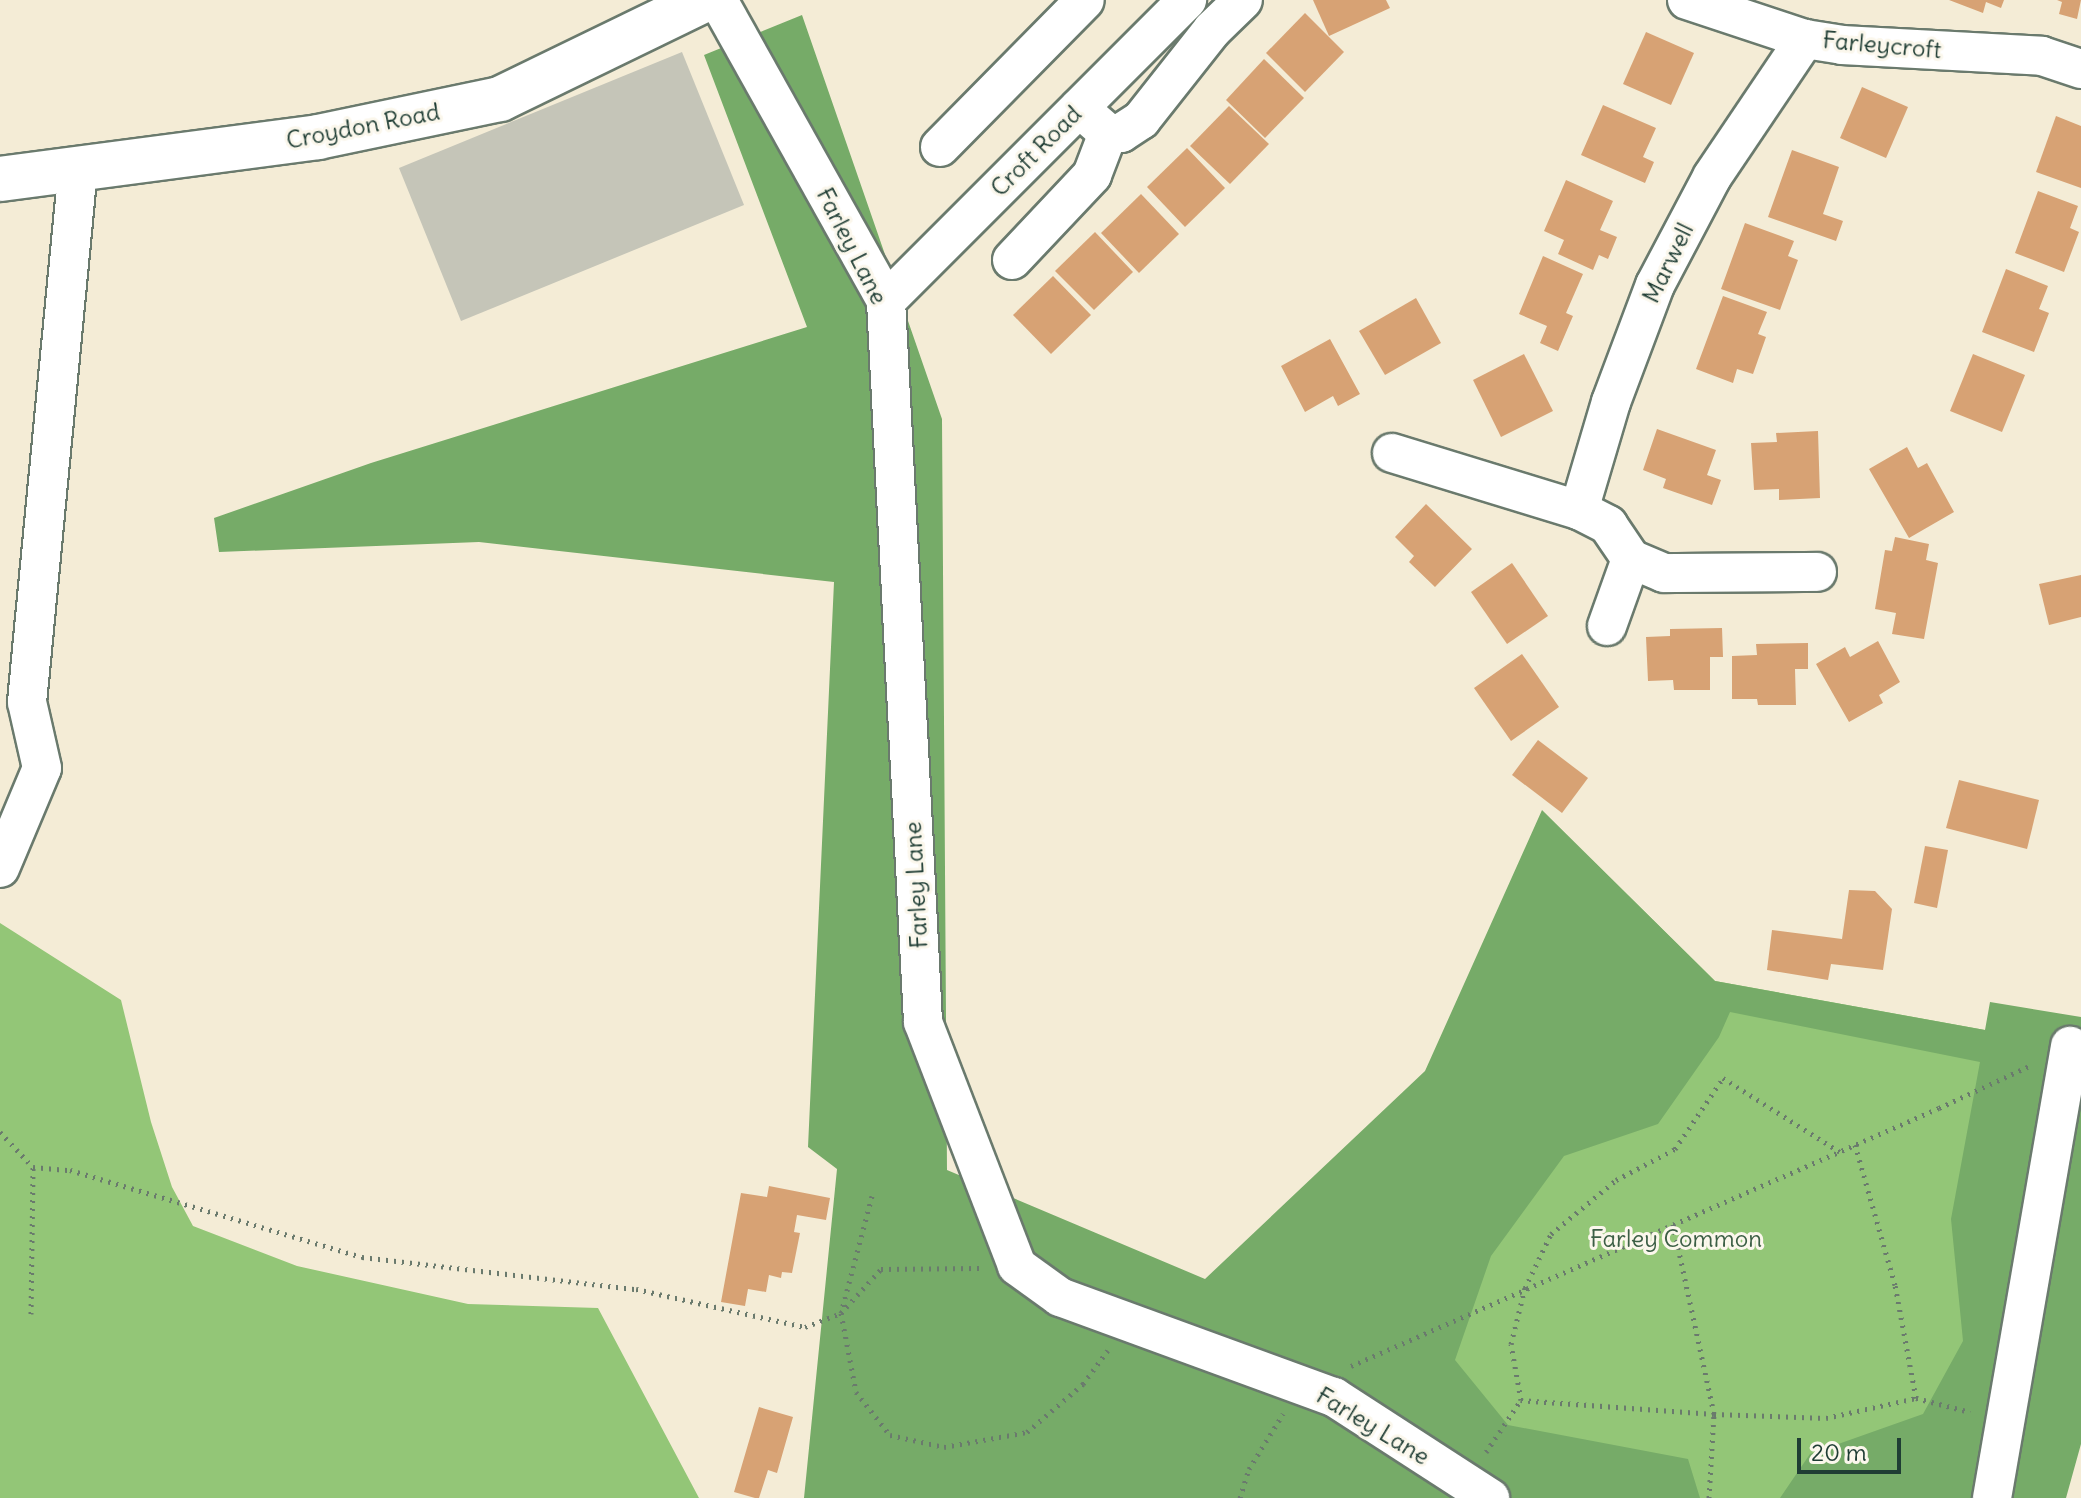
<!DOCTYPE html>
<style>
body{margin:0}
#map{position:relative;width:2081px;height:1498px;overflow:hidden;background:#f4ecd6;font-family:Delius,sans-serif}
div>[style]{position:absolute}
[style*='--x']{left:calc(var(--x)*1px);top:calc(var(--y)*1px);width:calc(var(--w)*1px);rotate:calc(var(--a)*1deg)}
.industrial>*{inset:0;background:#c5c5b8}
.green>*{inset:0;background:#93c677}
.forest>*{inset:0;background:#76ab68}
.building>*{inset:0;background:#d7a274}
.path>*{height:5px;margin-top:-2.5px;transform-origin:0;background:repeating-linear-gradient(90deg,#6a7a6d 0 2px,transparent 0 8px)}
.roads{filter:drop-shadow(2px 0 #6a7a6d) drop-shadow(-2px 0 #6a7a6d) drop-shadow(0 2px #6a7a6d) drop-shadow(0 -2px #6a7a6d)}
.minor>*{height:38px;margin:-19px;padding:0 19px;transform-origin:19px;border-radius:19px;background:#fff}
.major>*{height:44px;margin:-22px;padding:0 22px;transform-origin:22px;border-radius:22px;background:#fff}
span{translate:-50% -50%;white-space:nowrap;text-align:center;line-height:1.15;-webkit-text-stroke:6px #fbf7ec;paint-order:stroke}
.street-label{font-size:24px;color:#1f3d34}
.park-label{font-size:24px;color:#3c5f45}
.scale{position:absolute;left:1797px;top:1438px;width:104px;height:36px;box-sizing:border-box;border:4px solid #1f3d34;border-top:0;padding-left:10px;font-size:24px;line-height:28px;white-space:nowrap;color:#1f3d34;-webkit-text-stroke:6px #fbf7ec;paint-order:stroke}
</style>
<div id="map">
<div class="industrial">
<i style="clip-path:polygon(682px 52px,744px 205px,461px 321px,399px 168px)"></i>
</div>
<div class="green">
<i style="clip-path:polygon(1592px 860px,1715px 981px,1985px 1030px,1975px 1498px,1516px 1498px,1340px 1387px)"></i>
<i style="clip-path:polygon(0 923px,121px 1000px,151px 1122px,172px 1187px,193px 1226px,297px 1266px,468px 1304px,598px 1308px,699px 1498px,0 1498px)"></i>
</div>
<div class="forest">
<i style="clip-path:polygon(802px 15px,942px 419px,947px 1170px,1205px 1279px,1425px 1071px,1542px 810px,1715px 981px,1985px 1030px,1990px 1002px,2081px 1017px,2081px 1444px,2066px 1498px,1780px 1498px,1810px 1454px,1923px 1414px,1963px 1341px,1951px 1219px,1980px 1062px,1730px 1012px,1719px 1037px,1658px 1124px,1564px 1156px,1491px 1256px,1455px 1360px,1508px 1425px,1688px 1459px,1700px 1498px,804px 1498px,837px 1169px,808px 1147px,834px 582px,479px 542px,219px 552px,214px 518px,371px 463px,807px 327px,704px 55px)"></i>
</div>
<div class="building">
<i style="clip-path:polygon(1313px 0,1386px 0,1390px 8px,1329px 36px)"></i>
<i style="clip-path:polygon(1949px 0,2004px 0,2001px 8px,1986px 2px,1983px 13px)"></i>
<i style="clip-path:polygon(2057px 0,2081px 0,2077px 19px,2059px 14px,2062px 2px)"></i>
<i style="clip-path:polygon(1305px 13px,1344px 52px,1305px 92px,1266px 53px)"></i>
<i style="clip-path:polygon(1646px 32px,1694px 53px,1671px 105px,1623px 84px)"></i>
<i style="clip-path:polygon(1264px 59px,1304px 98px,1265px 138px,1226px 100px)"></i>
<i style="clip-path:polygon(1862px 87px,1908px 107px,1886px 158px,1840px 138px)"></i>
<i style="clip-path:polygon(1603px 105px,1656px 128px,1643px 157px,1654px 162px,1645px 183px,1581px 155px)"></i>
<i style="clip-path:polygon(1229px 106px,1269px 144px,1230px 184px,1190px 146px)"></i>
<i style="clip-path:polygon(2056px 116px,2081px 126px,2081px 188px,2036px 172px)"></i>
<i style="clip-path:polygon(1187px 148px,1225px 188px,1185px 227px,1147px 187px)"></i>
<i style="clip-path:polygon(1792px 150px,1839px 167px,1823px 214px,1843px 221px,1836px 241px,1768px 217px)"></i>
<i style="clip-path:polygon(1566px 180px,1613px 201px,1600px 230px,1617px 237px,1608px 259px,1599px 255px,1593px 270px,1558px 254px,1564px 240px,1544px 231px)"></i>
<i style="clip-path:polygon(2038px 191px,2078px 206px,2070px 228px,2079px 232px,2064px 272px,2015px 253px)"></i>
<i style="clip-path:polygon(1141px 194px,1179px 234px,1139px 273px,1101px 233px)"></i>
<i style="clip-path:polygon(1745px 223px,1794px 241px,1788px 256px,1798px 260px,1780px 310px,1721px 289px)"></i>
<i style="clip-path:polygon(1095px 232px,1133px 272px,1094px 310px,1055px 271px)"></i>
<i style="clip-path:polygon(1543px 256px,1583px 274px,1566px 313px,1573px 316px,1558px 351px,1540px 343px,1547px 326px,1519px 314px)"></i>
<i style="clip-path:polygon(2006px 269px,2048px 286px,2039px 309px,2049px 313px,2034px 352px,1982px 332px)"></i>
<i style="clip-path:polygon(1053px 276px,1091px 315px,1051px 354px,1013px 315px)"></i>
<i style="clip-path:polygon(1723px 296px,1767px 312px,1758px 334px,1766px 337px,1753px 374px,1737px 369px,1733px 383px,1696px 369px)"></i>
<i style="clip-path:polygon(1416px 298px,1441px 343px,1385px 375px,1359px 331px)"></i>
<i style="clip-path:polygon(1330px 339px,1360px 394px,1338px 406px,1333px 396px,1305px 412px,1281px 366px)"></i>
<i style="clip-path:polygon(1524px 354px,1553px 411px,1501px 437px,1473px 380px)"></i>
<i style="clip-path:polygon(1973px 354px,2025px 375px,2002px 432px,1950px 411px)"></i>
<i style="clip-path:polygon(1657px 429px,1716px 450px,1707px 475px,1721px 480px,1712px 505px,1663px 488px,1666px 479px,1643px 470px)"></i>
<i style="clip-path:polygon(1818px 431px,1820px 498px,1779px 500px,1779px 489px,1754px 490px,1751px 443px,1777px 442px,1776px 433px)"></i>
<i style="clip-path:polygon(1907px 447px,1918px 468px,1927px 463px,1954px 512px,1909px 538px,1869px 469px)"></i>
<i style="clip-path:polygon(1426px 504px,1472px 549px,1435px 587px,1409px 562px,1414px 556px,1395px 537px)"></i>
<i style="clip-path:polygon(1895px 537px,1929px 544px,1926px 560px,1938px 563px,1924px 639px,1892px 634px,1896px 613px,1875px 609px,1885px 550px,1892px 551px)"></i>
<i style="clip-path:polygon(1512px 563px,1548px 616px,1507px 644px,1471px 592px)"></i>
<i style="clip-path:polygon(2081px 575px,2081px 617px,2049px 625px,2039px 584px)"></i>
<i style="clip-path:polygon(1722px 628px,1723px 657px,1710px 657px,1710px 690px,1674px 690px,1673px 680px,1648px 681px,1646px 637px,1670px 636px,1670px 629px)"></i>
<i style="clip-path:polygon(1878px 641px,1900px 682px,1879px 695px,1883px 703px,1849px 722px,1816px 664px,1845px 647px,1850px 657px)"></i>
<i style="clip-path:polygon(1808px 643px,1808px 669px,1795px 669px,1796px 705px,1758px 705px,1757px 699px,1732px 699px,1732px 656px,1757px 655px,1756px 644px)"></i>
<i style="clip-path:polygon(1522px 654px,1559px 707px,1511px 741px,1474px 688px)"></i>
<i style="clip-path:polygon(1538px 740px,1588px 778px,1562px 813px,1512px 775px)"></i>
<i style="clip-path:polygon(1959px 780px,2039px 800px,2027px 849px,1946px 828px)"></i>
<i style="clip-path:polygon(1925px 846px,1948px 850px,1937px 908px,1914px 903px)"></i>
<i style="clip-path:polygon(1849px 890px,1875px 891px,1892px 909px,1883px 970px,1831px 964px,1828px 980px,1767px 970px,1772px 930px,1842px 939px)"></i>
<i style="clip-path:polygon(769px 1186px,830px 1198px,826px 1220px,797px 1215px,794px 1232px,800px 1233px,792px 1273px,782px 1272px,781px 1278px,769px 1275px,766px 1292px,748px 1289px,745px 1306px,721px 1302px,741px 1193px,767px 1197px)"></i>
<i style="clip-path:polygon(759px 1407px,793px 1417px,777px 1473px,768px 1470px,759px 1498px,755px 1498px,734px 1492px)"></i>
</div>
<div class="path">
<i style="--x:0;--y:1132;--w:48;--a:46.7"></i>
<i style="--x:33;--y:1167;--w:37;--a:5"></i>
<i style="--x:70;--y:1170;--w:305;--a:16.6"></i>
<i style="--x:362;--y:1257;--w:276;--a:6.7"></i>
<i style="--x:636;--y:1289;--w:173;--a:12.7"></i>
<i style="--x:805;--y:1327;--w:39;--a:-21"></i>
<i style="--x:841;--y:1313;--w:59;--a:-47.7"></i>
<i style="--x:881;--y:1269;--w:98;--a:-0.6"></i>
<i style="--x:872;--y:1196;--w:121;--a:104.8"></i>
<i style="--x:841;--y:1313;--w:80;--a:79.2"></i>
<i style="--x:856;--y:1392;--w:55;--a:51.7"></i>
<i style="--x:890;--y:1435;--w:55;--a:12.5"></i>
<i style="--x:944;--y:1447;--w:84;--a:-10.2"></i>
<i style="--x:1027;--y:1432;--w:74;--a:-40.6"></i>
<i style="--x:1083;--y:1384;--w:42;--a:-53.7"></i>
<i style="--x:1673;--y:1224;--w:194;--a:77.8"></i>
<i style="--x:1714;--y:1414;--w:194;--a:-175.9"></i>
<i style="--x:1521;--y:1400;--w:57;--a:-100.1"></i>
<i style="--x:1511;--y:1344;--w:58;--a:-76"></i>
<i style="--x:1525;--y:1288;--w:60;--a:-64.3"></i>
<i style="--x:1551;--y:1234;--w:85;--a:-39.7"></i>
<i style="--x:1616;--y:1180;--w:67;--a:-27.7"></i>
<i style="--x:1675;--y:1149;--w:86;--a:-55.9"></i>
<i style="--x:1723;--y:1078;--w:138;--a:32.3"></i>
<i style="--x:31;--y:1314;--w:147;--a:-89.2"></i>
<i style="--x:1351;--y:1366;--w:642;--a:-23.69"></i>
<i style="--x:1939;--y:1108;--w:99;--a:-25"></i>
<i style="--x:1916;--y:1398;--w:56;--a:14.5"></i>
<i style="--x:1486;--y:1452;--w:63;--a:-56.1"></i>
<i style="--x:1240;--y:1498;--w:30;--a:-73"></i>
<i style="--x:1249;--y:1469;--w:65;--a:-58.3"></i>
<i style="--x:1709;--y:1498;--w:84;--a:-86.6"></i>
<i style="--x:1714;--y:1414;--w:112;--a:2"></i>
<i style="--x:1826;--y:1418;--w:92;--a:-12.5"></i>
<i style="--x:1916;--y:1398;--w:115;--a:-100.5"></i>
<i style="--x:1895;--y:1285;--w:146;--a:-105.9"></i>
</div>
<div class="roads">
<div class="minor">
<i style="--x:718;--y:0;--w:345;--a:60.8"></i>
<i style="--x:886;--y:301;--w:722;--a:87.06"></i>
<i style="--x:923;--y:1022;--w:261;--a:68.9"></i>
<i style="--x:1017;--y:1266;--w:53;--a:35.8"></i>
<i style="--x:1060;--y:1297;--w:292;--a:20.1"></i>
<i style="--x:1334;--y:1397;--w:186;--a:32.9"></i>
<i style="--x:1687;--y:0;--w:124;--a:18.3"></i>
<i style="--x:1805;--y:39;--w:37;--a:9"></i>
<i style="--x:1842;--y:45;--w:200;--a:3.1"></i>
<i style="--x:2042;--y:56;--w:41;--a:18.4"></i>
<i style="--x:1805;--y:39;--w:166;--a:124"></i>
<i style="--x:1712;--y:177;--w:122;--a:117.8"></i>
<i style="--x:1655;--y:285;--w:125;--a:110.6"></i>
<i style="--x:1611;--y:402;--w:113;--a:106.5"></i>
<i style="--x:1579;--y:510;--w:33;--a:27"></i>
<i style="--x:1608;--y:525;--w:41;--a:55.9"></i>
<i style="--x:1631;--y:559;--w:36;--a:23"></i>
<i style="--x:1664;--y:573;--w:153;--a:-0.4"></i>
<i style="--x:1079;--y:108;--w:38;--a:41"></i>
<i style="--x:1108;--y:133;--w:13;--a:0"></i>
<i style="--x:1121;--y:133;--w:24;--a:-33"></i>
<i style="--x:1141;--y:120;--w:115;--a:-51.7"></i>
<i style="--x:1212;--y:30;--w:43;--a:-44.1"></i>
<i style="--x:940;--y:147;--w:206;--a:-45.4"></i>
<i style="--x:1012;--y:260;--w:117;--a:-46.7"></i>
<i style="--x:1092;--y:175;--w:45;--a:-69.1"></i>
<i style="--x:886;--y:301;--w:426;--a:-45"></i>
<i style="--x:1392;--y:453;--w:195;--a:17"></i>
<i style="--x:1607;--y:626;--w:71;--a:-70.3"></i>
<i style="--x:0;--y:868;--w:108;--a:-67.2"></i>
<i style="--x:42;--y:768;--w:68;--a:-102.8"></i>
<i style="--x:27;--y:702;--w:536;--a:-84.54"></i>
<i style="--x:1992;--y:1498;--w:459;--a:-80.2"></i>
</div>
<div class="major">
<i style="--x:0;--y:179;--w:321;--a:-7.5"></i>
<i style="--x:318;--y:137;--w:186;--a:-11.8"></i>
<i style="--x:500;--y:99;--w:227;--a:-25.9"></i>
</div>
</div>
<div class="street-label">
<span style="left:1882px;top:45px;rotate:5deg">Farleycroft</span>
<span style="left:363px;top:126px;rotate:-11deg">Croydon Road</span>
<span style="left:1036px;top:151px;rotate:-45deg">Croft Road</span>
<span style="left:852px;top:246px;rotate:63deg">Farley Lane</span>
<span style="left:1668px;top:263px;rotate:-64deg">Marwell</span>
<span style="left:916px;top:885px;rotate:-93deg">Farley Lane</span>
<span style="left:1373px;top:1426px;rotate:31deg">Farley Lane</span>
</div>
<div class="park-label">
<span style="left:1676px;top:1239px">Farley Common</span>
</div>
<div class="scale">20 m</div>
</div>
